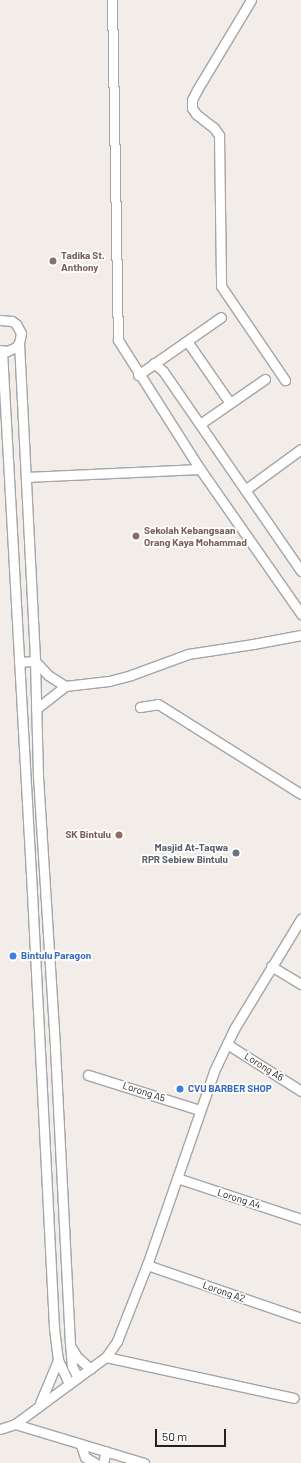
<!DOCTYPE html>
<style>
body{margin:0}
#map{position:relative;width:301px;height:1463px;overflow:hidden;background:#f2ede8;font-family:Barlow,sans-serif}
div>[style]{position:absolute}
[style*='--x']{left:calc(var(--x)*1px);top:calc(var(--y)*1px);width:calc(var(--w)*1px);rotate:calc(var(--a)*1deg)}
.roads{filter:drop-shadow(1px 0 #a5a5a5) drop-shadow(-1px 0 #a5a5a5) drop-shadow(0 1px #a5a5a5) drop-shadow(0 -1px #a5a5a5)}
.minor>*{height:9px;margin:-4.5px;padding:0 4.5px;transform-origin:4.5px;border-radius:4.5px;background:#fff}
.dots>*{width:11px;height:11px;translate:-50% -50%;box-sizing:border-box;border:2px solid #fff;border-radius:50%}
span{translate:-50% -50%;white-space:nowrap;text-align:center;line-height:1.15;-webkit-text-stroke:3.5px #fff;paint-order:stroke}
.education-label{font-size:10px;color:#785e54;font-weight:700}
.left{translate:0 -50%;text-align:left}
.right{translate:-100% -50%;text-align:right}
.worship-label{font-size:10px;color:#5b616d;font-weight:700}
.shop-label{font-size:10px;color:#366cbe;font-weight:700}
.street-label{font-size:10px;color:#212121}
.scale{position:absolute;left:155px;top:1429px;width:71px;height:18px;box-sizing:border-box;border:2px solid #212121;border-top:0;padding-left:5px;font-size:12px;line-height:14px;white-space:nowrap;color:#212121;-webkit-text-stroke:3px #fff;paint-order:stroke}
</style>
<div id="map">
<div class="roads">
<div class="minor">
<i style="--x:112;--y:0;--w:340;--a:89"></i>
<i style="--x:118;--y:340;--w:153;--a:57.6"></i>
<i style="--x:200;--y:469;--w:177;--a:55.1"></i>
<i style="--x:251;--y:0;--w:105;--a:121"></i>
<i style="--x:197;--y:90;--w:11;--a:117"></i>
<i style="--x:192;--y:100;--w:8;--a:90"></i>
<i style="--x:192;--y:108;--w:7;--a:56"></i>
<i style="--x:196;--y:114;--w:23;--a:38"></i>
<i style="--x:214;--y:128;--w:9;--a:54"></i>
<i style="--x:219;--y:135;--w:151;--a:89.2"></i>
<i style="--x:221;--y:286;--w:114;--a:55.8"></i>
<i style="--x:0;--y:320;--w:12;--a:5"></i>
<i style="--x:12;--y:321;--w:5;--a:37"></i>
<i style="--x:16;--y:324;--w:10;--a:61"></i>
<i style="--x:21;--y:333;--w:10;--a:101"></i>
<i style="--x:19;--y:343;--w:5;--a:127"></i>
<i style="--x:16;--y:347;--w:10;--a:156"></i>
<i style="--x:7;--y:351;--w:7;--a:-172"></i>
<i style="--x:187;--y:341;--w:75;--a:55.3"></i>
<i style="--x:19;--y:343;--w:318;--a:87.1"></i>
<i style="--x:35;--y:661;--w:115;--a:88.5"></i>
<i style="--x:38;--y:776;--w:273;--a:86.4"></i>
<i style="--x:55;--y:1048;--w:296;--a:87.1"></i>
<i style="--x:70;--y:1344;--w:22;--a:85"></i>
<i style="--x:72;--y:1366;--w:13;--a:63"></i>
<i style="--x:2;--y:351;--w:543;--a:86.83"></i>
<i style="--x:32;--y:893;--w:436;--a:87.1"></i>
<i style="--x:54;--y:1328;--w:32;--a:83"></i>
<i style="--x:58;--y:1360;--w:26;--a:65"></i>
<i style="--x:154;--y:363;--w:12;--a:42"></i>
<i style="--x:163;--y:371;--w:243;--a:55.4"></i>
<i style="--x:138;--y:375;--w:101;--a:-34.9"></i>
<i style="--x:200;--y:424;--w:79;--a:-34.7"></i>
<i style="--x:26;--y:477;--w:174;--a:-2.6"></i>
<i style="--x:245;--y:490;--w:69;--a:-36.2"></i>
<i style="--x:19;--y:662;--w:16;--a:-4"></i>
<i style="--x:35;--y:661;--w:19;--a:47"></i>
<i style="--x:48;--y:675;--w:20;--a:33"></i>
<i style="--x:140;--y:707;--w:18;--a:-9"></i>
<i style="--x:158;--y:704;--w:169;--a:32.2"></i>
<i style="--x:36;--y:709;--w:37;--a:-38"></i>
<i style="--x:65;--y:686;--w:44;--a:-6.5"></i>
<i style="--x:109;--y:681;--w:23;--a:-15"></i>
<i style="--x:131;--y:675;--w:61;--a:-20.2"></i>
<i style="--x:188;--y:654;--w:66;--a:-8.7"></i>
<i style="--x:253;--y:644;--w:49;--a:-10.6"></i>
<i style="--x:271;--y:966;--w:35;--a:31"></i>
<i style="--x:227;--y:1044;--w:88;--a:32.4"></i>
<i style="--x:88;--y:1075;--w:117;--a:17.4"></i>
<i style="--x:177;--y:1178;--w:131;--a:18.3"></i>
<i style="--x:147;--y:1265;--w:163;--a:19"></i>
<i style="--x:71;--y:1347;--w:12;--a:59"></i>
<i style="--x:77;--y:1357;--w:18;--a:41"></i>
<i style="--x:106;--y:1357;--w:192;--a:12.3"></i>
<i style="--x:40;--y:1403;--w:47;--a:-67.3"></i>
<i style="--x:15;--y:1424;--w:135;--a:16.8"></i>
<i style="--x:0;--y:1429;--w:16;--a:-18"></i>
<i style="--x:15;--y:1424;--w:113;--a:-36.4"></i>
<i style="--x:106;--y:1357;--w:19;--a:-55"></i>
<i style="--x:117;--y:1341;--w:82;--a:-68.5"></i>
<i style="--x:147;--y:1265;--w:205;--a:-70.9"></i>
<i style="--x:214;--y:1071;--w:47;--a:-64.5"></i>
<i style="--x:234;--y:1029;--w:129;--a:-58.7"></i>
<i style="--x:81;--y:1445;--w:13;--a:72"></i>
<i style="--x:85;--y:1457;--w:12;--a:31"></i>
<i style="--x:103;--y:1463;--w:12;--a:-76"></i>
</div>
</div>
<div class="dots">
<i style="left:53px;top:261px;background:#8d6e63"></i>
<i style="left:136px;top:536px;background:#8d6e63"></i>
<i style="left:119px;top:835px;background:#8d6e63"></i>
<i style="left:236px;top:853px;background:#6b7280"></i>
<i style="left:13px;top:956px;background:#3f7fe0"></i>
<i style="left:180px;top:1089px;background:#3f7fe0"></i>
</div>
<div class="education-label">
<span class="left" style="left:61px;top:261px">Tadika St.<br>Anthony</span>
<span class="left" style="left:144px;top:536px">Sekolah Kebangsaan<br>Orang Kaya Mohammad</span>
<span class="right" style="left:111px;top:835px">SK Bintulu</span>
</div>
<div class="worship-label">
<span class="right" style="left:228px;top:853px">Masjid At-Taqwa<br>RPR Sebiew Bintulu</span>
</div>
<div class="shop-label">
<span class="left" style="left:21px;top:956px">Bintulu Paragon</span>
<span class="left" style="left:188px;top:1089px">CVU BARBER SHOP</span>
</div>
<div class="street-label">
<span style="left:264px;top:1067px;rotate:32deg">Lorong A6</span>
<span style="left:144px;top:1092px;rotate:18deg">Lorong A5</span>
<span style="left:239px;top:1199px;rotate:18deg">Lorong A4</span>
<span style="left:224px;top:1292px;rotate:19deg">Lorong A2</span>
</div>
<div class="scale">50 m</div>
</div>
